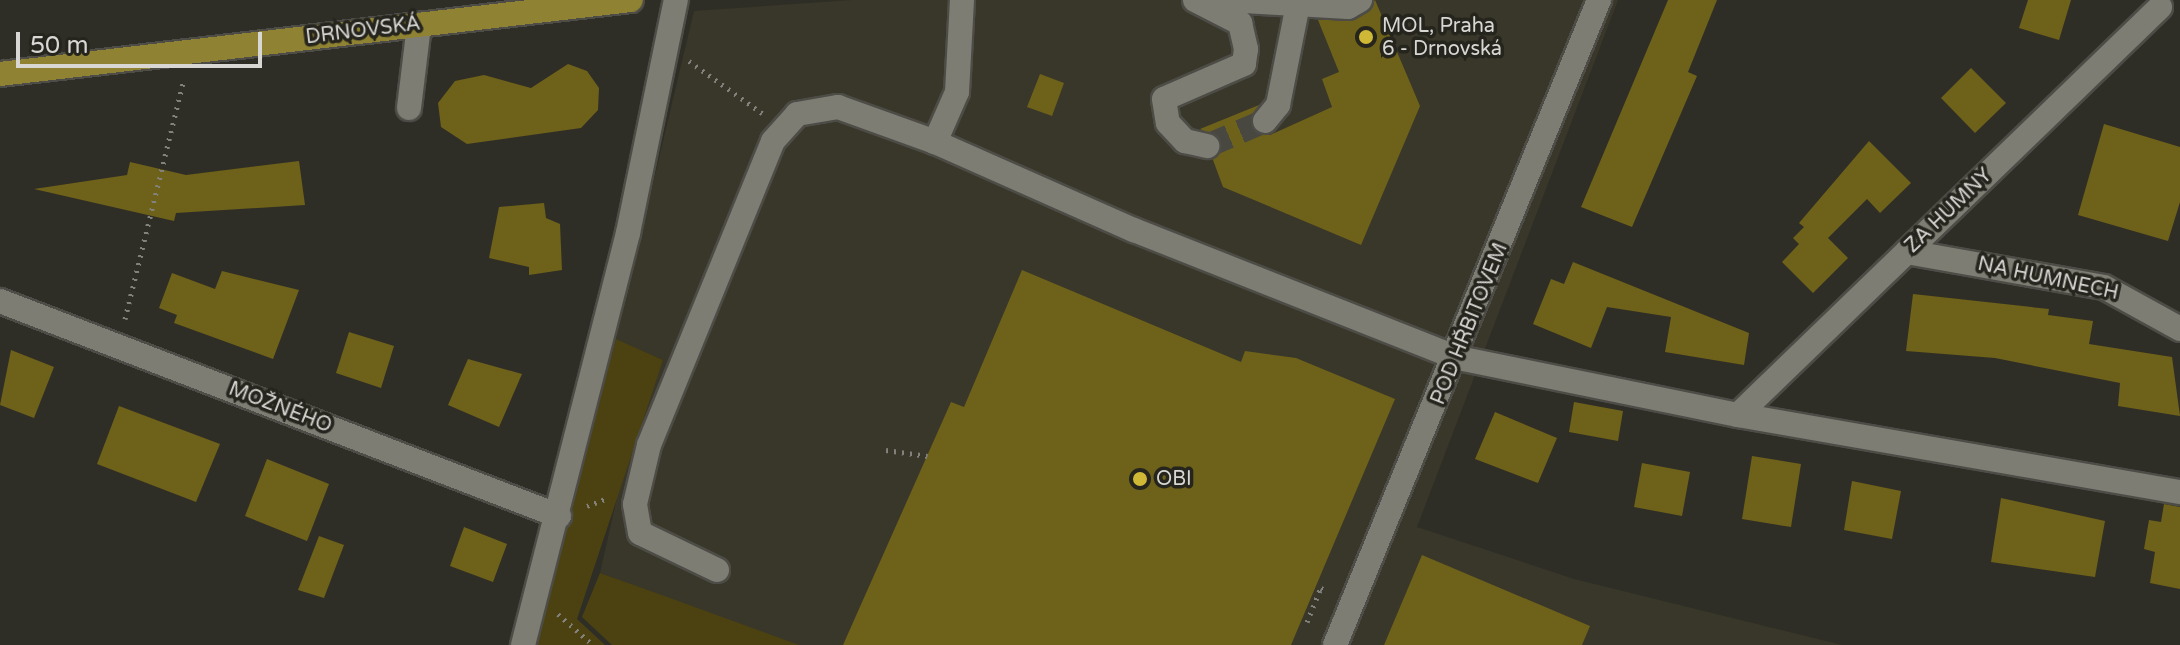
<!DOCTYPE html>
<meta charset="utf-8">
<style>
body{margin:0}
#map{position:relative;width:2180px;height:645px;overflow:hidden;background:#2f2e26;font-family:"Varela Round",sans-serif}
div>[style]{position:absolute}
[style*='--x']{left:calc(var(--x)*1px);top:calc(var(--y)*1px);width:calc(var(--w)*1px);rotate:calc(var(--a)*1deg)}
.built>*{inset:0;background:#39372a}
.green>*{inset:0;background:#4c4211}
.building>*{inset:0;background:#6e6119}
.minor-tunnel>*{height:24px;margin-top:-12px;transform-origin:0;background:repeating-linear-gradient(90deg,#484740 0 24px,transparent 0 36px)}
.path>*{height:5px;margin-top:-2.5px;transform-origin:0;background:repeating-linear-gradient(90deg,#82817b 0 2px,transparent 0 8px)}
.roads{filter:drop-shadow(2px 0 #4d4c46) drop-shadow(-2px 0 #4d4c46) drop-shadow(0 2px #4d4c46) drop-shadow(0 -2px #4d4c46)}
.minor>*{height:24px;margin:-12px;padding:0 12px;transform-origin:12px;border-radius:12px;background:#7e7d74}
.major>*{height:24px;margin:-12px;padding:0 12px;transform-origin:12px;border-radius:12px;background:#8f8333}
.dots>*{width:22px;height:22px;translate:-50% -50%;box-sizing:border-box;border:4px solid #25241d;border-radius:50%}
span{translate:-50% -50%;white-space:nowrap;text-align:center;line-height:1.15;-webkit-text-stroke:7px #25241d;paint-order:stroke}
.poi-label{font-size:20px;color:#d8d7d3}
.left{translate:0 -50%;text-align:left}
.street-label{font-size:20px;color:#d8d7d3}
.scale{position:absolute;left:16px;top:32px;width:246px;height:36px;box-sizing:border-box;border:4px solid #d8d7d3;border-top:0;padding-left:10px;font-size:24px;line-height:28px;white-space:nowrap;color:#d8d7d3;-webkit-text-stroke:6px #25241d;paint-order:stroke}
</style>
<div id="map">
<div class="built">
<i style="clip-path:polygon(852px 0,1618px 0,1417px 527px,1574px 579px,1842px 645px,798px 645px,600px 573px,628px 449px,663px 360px,616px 339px,694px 11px)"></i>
</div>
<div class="green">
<i style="clip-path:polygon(616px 339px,663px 360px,577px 619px,605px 645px,533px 645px)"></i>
<i style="clip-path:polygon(600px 573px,659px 594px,799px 645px,612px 645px,582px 617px)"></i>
</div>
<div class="building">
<i style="clip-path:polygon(1375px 0,1420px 106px,1361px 245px,1223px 187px,1213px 160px,1221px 141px,1200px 129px,1259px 105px,1251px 126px,1270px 135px,1332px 107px,1322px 79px,1339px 72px,1318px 20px,1355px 20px)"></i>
<i style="clip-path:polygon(1668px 0,1717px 0,1688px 72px,1697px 76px,1632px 227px,1581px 207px)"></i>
<i style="clip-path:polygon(2028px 0,2071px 0,2059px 40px,2019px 28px)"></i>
<i style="clip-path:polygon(568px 64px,587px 71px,599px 88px,598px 110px,581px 128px,467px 144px,441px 127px,438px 103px,455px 81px,484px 75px,531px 88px)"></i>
<i style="clip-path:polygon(1971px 68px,2006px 103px,1975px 133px,1941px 98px)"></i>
<i style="clip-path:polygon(1040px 74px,1064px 83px,1052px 116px,1027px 107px)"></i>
<i style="clip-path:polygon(2104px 124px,2180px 147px,2180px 202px,2168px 241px,2078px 215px)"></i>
<i style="clip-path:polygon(1869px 141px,1911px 183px,1880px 213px,1867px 199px,1828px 238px,1848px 258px,1813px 293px,1782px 262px,1799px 244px,1793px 238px,1804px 227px,1799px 223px)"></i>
<i style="clip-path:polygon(299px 161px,305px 205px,176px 213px,174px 221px,34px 189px,127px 175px,130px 162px,186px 175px)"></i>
<i style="clip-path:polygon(544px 203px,546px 218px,560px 224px,562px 270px,529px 275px,529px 267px,489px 258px,499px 207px)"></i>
<i style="clip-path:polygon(1573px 262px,1749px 333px,1744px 365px,1665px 352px,1671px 317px,1607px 307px,1591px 348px,1533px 324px,1551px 279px,1564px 284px)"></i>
<i style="clip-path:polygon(1022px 270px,1241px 362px,1245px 351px,1296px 358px,1395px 399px,1291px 645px,843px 645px,951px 402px,964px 407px)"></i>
<i style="clip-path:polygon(222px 271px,299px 290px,273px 359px,174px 323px,177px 315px,159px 308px,172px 273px,215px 289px)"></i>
<i style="clip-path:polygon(1913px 294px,2049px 309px,2048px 315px,2093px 321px,2089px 344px,2172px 357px,2180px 416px,2118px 406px,2120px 383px,1995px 358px,1906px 351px)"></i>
<i style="clip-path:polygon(349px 332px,394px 346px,381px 388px,336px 373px)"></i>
<i style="clip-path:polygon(11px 350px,54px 367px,34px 418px,0 405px)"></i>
<i style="clip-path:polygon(468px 359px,522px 374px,499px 427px,448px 405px)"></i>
<i style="clip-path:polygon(1574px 402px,1623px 411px,1618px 441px,1569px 432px)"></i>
<i style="clip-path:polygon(119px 406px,220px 444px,196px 502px,97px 464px)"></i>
<i style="clip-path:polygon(1495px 412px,1557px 438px,1538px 483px,1475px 459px)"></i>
<i style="clip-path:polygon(1752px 456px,1801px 464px,1791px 527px,1742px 519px)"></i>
<i style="clip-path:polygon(267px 459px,329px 484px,307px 541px,245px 516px)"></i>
<i style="clip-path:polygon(1642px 463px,1690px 472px,1682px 516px,1634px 507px)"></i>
<i style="clip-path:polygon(1852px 481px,1901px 491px,1892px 539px,1844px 530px)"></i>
<i style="clip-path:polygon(2001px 498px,2105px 521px,2095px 577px,1991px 562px)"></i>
<i style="clip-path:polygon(2164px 504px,2180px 507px,2180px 589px,2150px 583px,2155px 552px,2144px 549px,2149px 520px,2161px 522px)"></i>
<i style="clip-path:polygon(464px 527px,507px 544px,493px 582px,450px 566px)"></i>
<i style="clip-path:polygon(319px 536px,344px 545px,324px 598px,298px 590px)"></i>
<i style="clip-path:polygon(1422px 555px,1590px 626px,1582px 645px,1384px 645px)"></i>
</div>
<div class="minor-tunnel">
<i style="--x:1207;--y:146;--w:63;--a:-23.3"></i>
</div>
<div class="path">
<i style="--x:689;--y:61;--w:90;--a:35.5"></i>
<i style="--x:125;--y:319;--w:243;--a:-76.2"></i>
<i style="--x:886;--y:450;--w:42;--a:8.1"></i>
<i style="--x:587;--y:506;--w:22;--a:-21"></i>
<i style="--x:558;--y:614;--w:47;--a:41.5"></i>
<i style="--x:1307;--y:622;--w:37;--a:-68"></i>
<i style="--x:1321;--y:588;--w:7;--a:27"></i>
</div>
<div class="roads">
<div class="minor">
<i style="--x:962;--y:0;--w:92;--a:93.1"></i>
<i style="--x:957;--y:92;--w:55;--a:113.7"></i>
<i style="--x:935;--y:142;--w:218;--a:23.9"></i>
<i style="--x:1134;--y:230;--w:348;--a:21.6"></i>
<i style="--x:1458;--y:358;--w:286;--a:11.5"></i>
<i style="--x:1738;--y:415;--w:449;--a:9.9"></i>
<i style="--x:1195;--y:0;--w:51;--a:27.1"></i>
<i style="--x:1240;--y:23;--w:27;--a:77"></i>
<i style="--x:1246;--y:49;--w:15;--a:98"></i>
<i style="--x:1244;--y:64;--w:87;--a:156.4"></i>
<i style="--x:1164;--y:99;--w:24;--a:81"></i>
<i style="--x:1168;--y:123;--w:25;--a:47"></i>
<i style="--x:1185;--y:141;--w:23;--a:13"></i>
<i style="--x:1226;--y:0;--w:122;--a:3.3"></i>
<i style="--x:1348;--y:7;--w:14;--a:-30"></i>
<i style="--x:409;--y:108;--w:84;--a:-83.1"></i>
<i style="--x:1265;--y:121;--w:21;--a:-51"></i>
<i style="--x:1278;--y:105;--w:103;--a:-78.8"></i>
<i style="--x:1907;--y:252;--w:200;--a:10.1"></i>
<i style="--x:2104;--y:287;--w:87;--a:28.9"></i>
<i style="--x:0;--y:301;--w:599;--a:21.04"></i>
<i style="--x:1738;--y:415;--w:587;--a:-44.03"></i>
<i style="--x:717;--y:570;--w:85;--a:-154.3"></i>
<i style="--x:640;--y:533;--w:29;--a:-100"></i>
<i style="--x:635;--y:504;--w:61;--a:-76.7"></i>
<i style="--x:649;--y:445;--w:328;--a:-67.8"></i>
<i style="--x:773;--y:141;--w:36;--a:-48"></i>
<i style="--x:797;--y:114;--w:42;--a:-9.7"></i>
<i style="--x:838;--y:107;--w:103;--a:19.8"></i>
<i style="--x:523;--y:645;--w:425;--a:-75.7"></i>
<i style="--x:628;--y:233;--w:238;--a:-78.4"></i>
<i style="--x:1335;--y:645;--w:697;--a:-67.74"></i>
</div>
<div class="major">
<i style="--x:0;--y:74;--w:635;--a:-6.69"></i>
</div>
</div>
<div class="dots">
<i style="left:1366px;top:37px;background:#d0b837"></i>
<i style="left:1140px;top:479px;background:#d0b837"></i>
</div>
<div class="poi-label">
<span class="left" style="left:1382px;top:38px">MOL, Praha<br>6 - Drnovská</span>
<span class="left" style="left:1156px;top:479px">OBI</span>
</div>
<div class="street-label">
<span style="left:363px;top:31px;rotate:-7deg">DRNOVSKÁ</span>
<span style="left:1949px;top:211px;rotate:-44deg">ZA HUMNY</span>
<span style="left:2048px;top:279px;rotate:12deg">NA HUMNECH</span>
<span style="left:1470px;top:324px;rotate:-68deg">POD HŘBITOVEM</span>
<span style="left:280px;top:408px;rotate:21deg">MOŽNÉHO</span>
</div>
<div class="scale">50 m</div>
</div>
